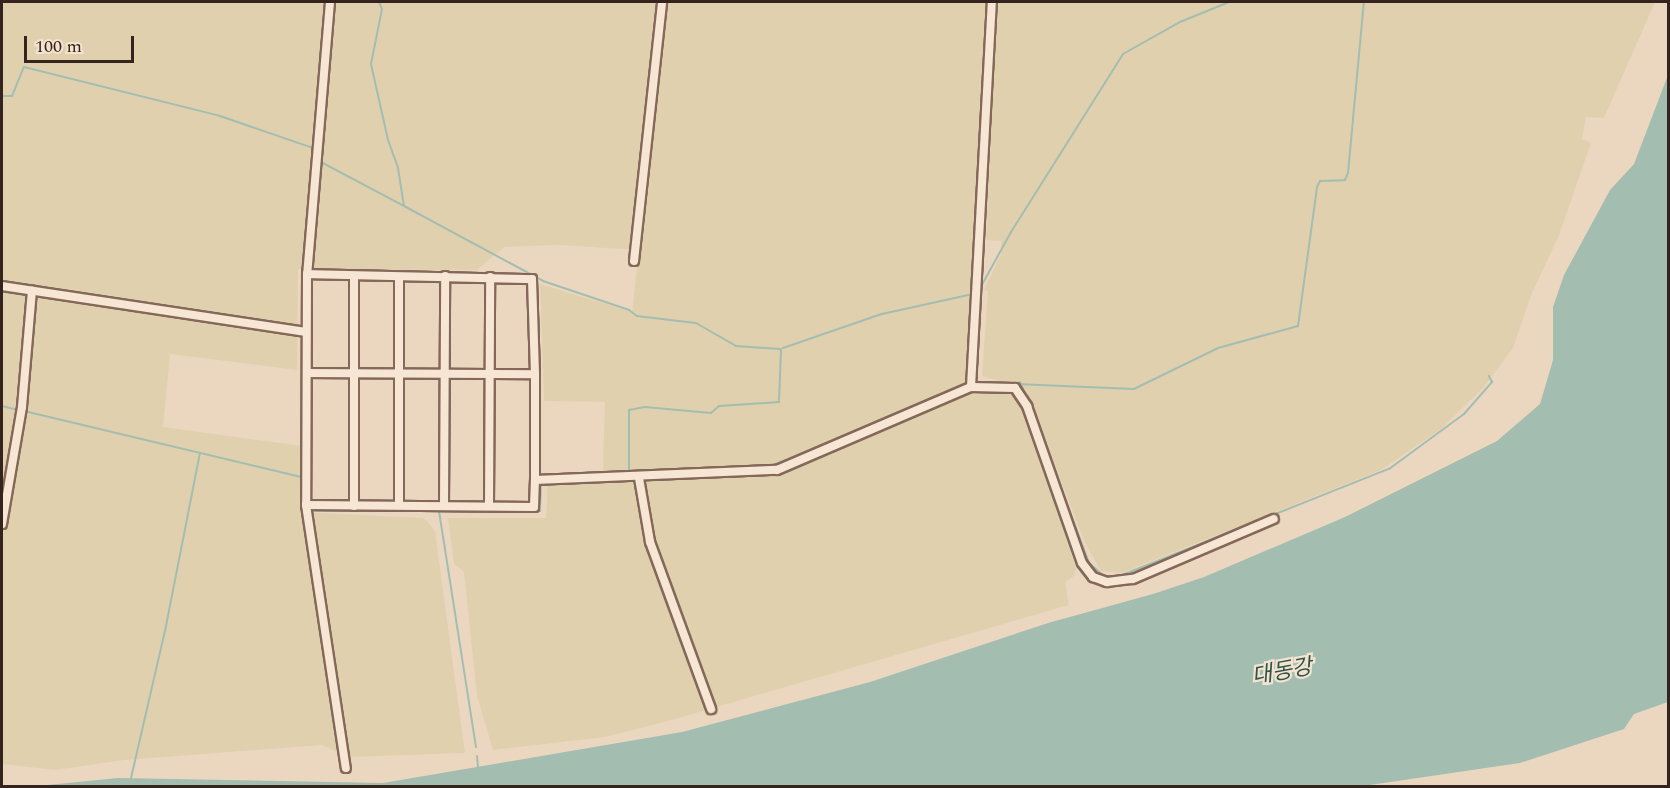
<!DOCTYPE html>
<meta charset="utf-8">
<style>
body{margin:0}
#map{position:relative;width:1670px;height:788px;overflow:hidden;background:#ebd7c0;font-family:Spectral,"Noto Sans KR",serif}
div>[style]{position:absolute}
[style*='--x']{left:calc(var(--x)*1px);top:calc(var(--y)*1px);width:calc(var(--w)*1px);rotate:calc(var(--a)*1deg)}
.farmland>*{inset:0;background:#e1d0ae}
.water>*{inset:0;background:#a3beb1}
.stream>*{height:2px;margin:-1px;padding:0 1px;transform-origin:1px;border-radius:1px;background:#a3beb1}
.roads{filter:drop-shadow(2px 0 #846859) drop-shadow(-2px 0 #846859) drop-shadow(0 2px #846859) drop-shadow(0 -2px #846859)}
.minor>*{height:8px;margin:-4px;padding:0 4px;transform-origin:4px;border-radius:4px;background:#f7e6d3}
span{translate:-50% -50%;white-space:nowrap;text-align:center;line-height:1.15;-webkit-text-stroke:4.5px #f3e3cf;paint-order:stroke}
.water-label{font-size:22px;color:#2d534a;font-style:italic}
.frame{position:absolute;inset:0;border:3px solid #34241d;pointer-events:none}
.scale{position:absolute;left:24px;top:36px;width:110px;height:27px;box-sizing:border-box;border:3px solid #34241d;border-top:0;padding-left:8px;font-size:18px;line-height:21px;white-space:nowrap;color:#34241d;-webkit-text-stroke:4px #f3e3cf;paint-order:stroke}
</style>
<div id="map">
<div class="farmland">
<i style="clip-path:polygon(2px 2px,988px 2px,966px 379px,975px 393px,1010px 392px,1023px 408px,1076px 568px,1074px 576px,1065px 582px,1069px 605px,668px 721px,605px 737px,493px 750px,477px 696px,464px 572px,454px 564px,448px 518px,546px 518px,548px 474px,603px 472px,605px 402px,544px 401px,540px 284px,632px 312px,639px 250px,560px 245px,504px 247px,477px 270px,298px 269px,297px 370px,170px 354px,163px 427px,302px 446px,300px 512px,424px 518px,435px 531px,465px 753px,349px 757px,322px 745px,124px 760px,55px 770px,2px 764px)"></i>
<i style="clip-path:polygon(997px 2px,1655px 2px,1604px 118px,1586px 117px,1582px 139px,1591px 143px,1558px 238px,1532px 293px,1513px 348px,1483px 388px,1441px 429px,1381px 470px,1121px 573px,1101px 571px,1084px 541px,1026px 389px,982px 376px,988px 291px,984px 290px,1001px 254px,1001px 241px,986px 240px)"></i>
</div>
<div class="water">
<i style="clip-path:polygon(1668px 75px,1668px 702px,1634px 714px,1624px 729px,1520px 763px,1363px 786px,37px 786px,118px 778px,383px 783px,682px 732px,870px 682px,1048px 623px,1153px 594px,1204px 577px,1345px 517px,1497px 441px,1540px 404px,1553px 360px,1553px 307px,1564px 275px,1610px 190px,1634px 164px)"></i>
</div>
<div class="stream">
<i style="--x:379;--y:2;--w:8;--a:67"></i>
<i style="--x:382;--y:9;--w:56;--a:101.3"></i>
<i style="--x:371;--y:64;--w:78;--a:77.4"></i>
<i style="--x:388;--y:140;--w:30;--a:70"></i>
<i style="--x:398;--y:168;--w:38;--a:81"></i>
<i style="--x:404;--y:206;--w:158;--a:28.3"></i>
<i style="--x:543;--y:281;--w:91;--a:18.6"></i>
<i style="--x:629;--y:310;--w:10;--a:37"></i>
<i style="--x:637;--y:316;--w:59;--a:6.8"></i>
<i style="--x:696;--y:323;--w:46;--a:29.9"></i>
<i style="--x:736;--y:346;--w:44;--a:3.9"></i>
<i style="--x:2;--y:96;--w:10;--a:0"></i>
<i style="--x:12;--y:96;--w:31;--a:-68"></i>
<i style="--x:24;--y:67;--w:202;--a:14"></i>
<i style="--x:220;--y:116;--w:98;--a:19"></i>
<i style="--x:313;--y:148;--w:63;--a:93.6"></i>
<i style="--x:319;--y:161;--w:96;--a:27.9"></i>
<i style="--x:978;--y:292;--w:68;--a:-61.2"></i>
<i style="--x:1011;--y:232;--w:210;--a:-57.8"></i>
<i style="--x:1123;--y:54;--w:65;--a:-29.3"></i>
<i style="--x:1180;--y:22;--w:53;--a:-22.2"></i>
<i style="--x:783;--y:348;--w:105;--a:-19"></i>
<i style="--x:882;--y:314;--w:93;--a:-12.4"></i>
<i style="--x:973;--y:382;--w:161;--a:2.5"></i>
<i style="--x:1134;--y:389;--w:93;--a:-26"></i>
<i style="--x:1218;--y:348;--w:83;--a:-15.4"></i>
<i style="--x:1298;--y:326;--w:140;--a:-82.2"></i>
<i style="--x:1317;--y:187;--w:7;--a:-63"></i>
<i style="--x:1320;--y:181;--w:25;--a:-2"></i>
<i style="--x:1345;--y:180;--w:8;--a:-67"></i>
<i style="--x:1348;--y:173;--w:172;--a:-84.7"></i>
<i style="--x:1020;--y:382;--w:24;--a:66"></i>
<i style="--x:2;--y:406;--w:16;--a:14"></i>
<i style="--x:18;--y:410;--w:22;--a:-85"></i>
<i style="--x:24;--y:411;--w:285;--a:13.4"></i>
<i style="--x:1046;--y:449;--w:122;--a:69.3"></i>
<i style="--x:1089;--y:563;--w:20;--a:41"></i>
<i style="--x:1104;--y:576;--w:13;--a:4"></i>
<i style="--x:1117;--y:577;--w:293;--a:-21.7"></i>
<i style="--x:1389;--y:469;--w:93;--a:-36.3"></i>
<i style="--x:1464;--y:414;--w:43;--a:-48.8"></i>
<i style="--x:1492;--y:382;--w:7;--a:-117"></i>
<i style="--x:768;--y:467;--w:54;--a:-20.4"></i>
<i style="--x:629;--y:473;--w:63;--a:-90"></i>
<i style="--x:629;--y:410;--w:16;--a:-11"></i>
<i style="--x:645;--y:407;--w:66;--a:5.2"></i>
<i style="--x:711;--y:413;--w:11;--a:-41"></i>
<i style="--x:719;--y:406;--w:60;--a:-3.8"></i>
<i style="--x:779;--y:402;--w:53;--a:-87.8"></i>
<i style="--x:542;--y:477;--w:35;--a:-3"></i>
<i style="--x:303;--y:511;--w:232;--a:-90.2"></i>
<i style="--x:302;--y:279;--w:39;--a:-84"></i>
<i style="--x:309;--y:511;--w:130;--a:0"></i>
<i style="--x:439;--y:511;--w:239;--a:81.1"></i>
<i style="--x:439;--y:511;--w:101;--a:0"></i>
<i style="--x:540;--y:511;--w:29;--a:-88"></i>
<i style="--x:477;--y:756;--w:12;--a:85"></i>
<i style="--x:131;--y:778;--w:151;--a:-77"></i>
<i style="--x:165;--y:631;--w:181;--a:-78.9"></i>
</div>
<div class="roads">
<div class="minor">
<i style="--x:330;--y:2;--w:273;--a:94.8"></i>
<i style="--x:307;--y:274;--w:231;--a:90.2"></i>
<i style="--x:306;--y:505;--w:266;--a:81.4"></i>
<i style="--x:634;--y:261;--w:261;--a:-83.8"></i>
<i style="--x:307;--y:274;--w:225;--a:1.3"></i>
<i style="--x:532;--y:279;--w:95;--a:88.2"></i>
<i style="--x:2;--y:286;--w:307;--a:8.6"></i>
<i style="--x:307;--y:373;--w:228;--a:0.3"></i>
<i style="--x:535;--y:374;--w:106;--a:90"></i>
<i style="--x:971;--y:387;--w:386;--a:-86.9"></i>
<i style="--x:639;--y:478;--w:65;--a:80.2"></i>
<i style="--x:650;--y:542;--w:178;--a:69.9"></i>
<i style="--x:306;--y:505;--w:228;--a:0.5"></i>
<i style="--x:534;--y:507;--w:27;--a:-88"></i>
<i style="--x:535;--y:480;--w:242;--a:-2.4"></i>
<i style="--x:777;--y:470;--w:211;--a:-23.2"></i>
<i style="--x:971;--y:387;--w:44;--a:1.3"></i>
<i style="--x:1015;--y:388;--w:22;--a:56"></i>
<i style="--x:1027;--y:406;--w:166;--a:70.7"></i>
<i style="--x:1082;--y:563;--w:18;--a:52"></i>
<i style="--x:1093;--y:577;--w:15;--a:20"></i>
<i style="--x:1107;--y:582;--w:26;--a:-7"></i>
<i style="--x:1133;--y:579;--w:153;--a:-23.1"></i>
<i style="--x:399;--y:505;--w:228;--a:-90"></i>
<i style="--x:444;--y:505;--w:229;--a:-89.7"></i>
<i style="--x:354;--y:506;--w:230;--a:-90"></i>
<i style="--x:489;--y:506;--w:229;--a:-89.7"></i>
<i style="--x:2;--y:524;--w:119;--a:-80.3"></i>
<i style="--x:22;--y:407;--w:117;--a:-85.1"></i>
</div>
</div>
<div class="water-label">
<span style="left:1282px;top:672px;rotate:-10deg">대동강</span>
</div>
<div class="frame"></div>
<div class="scale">100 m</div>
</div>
